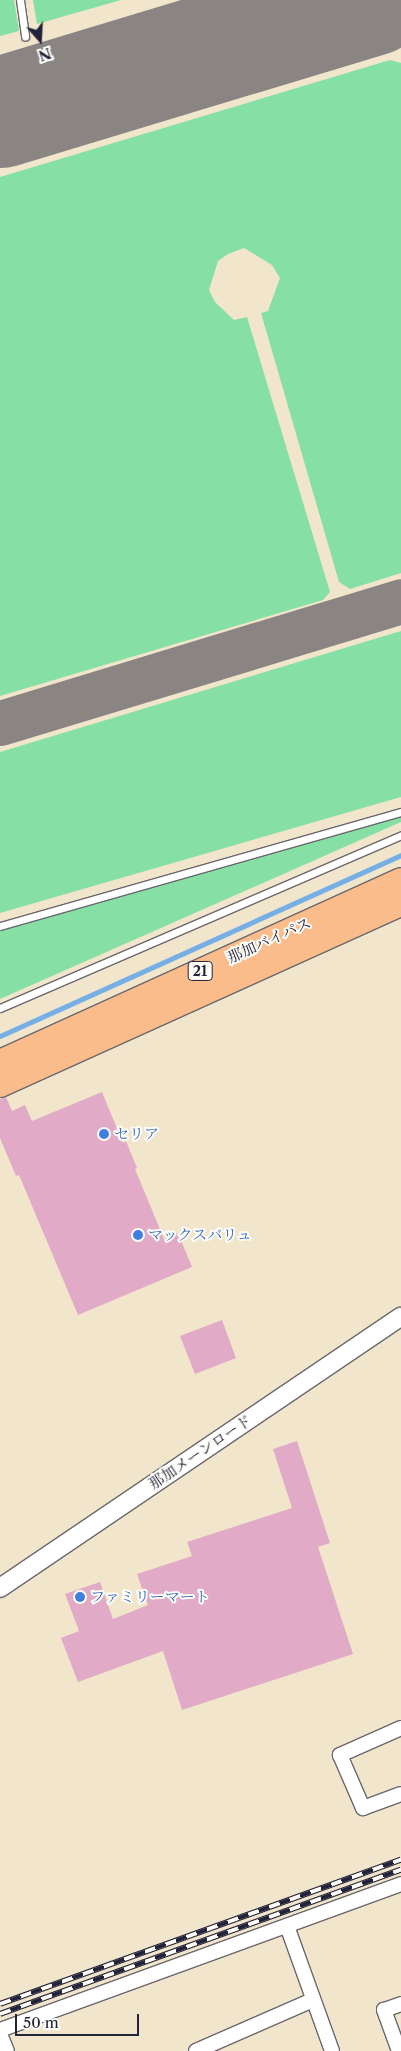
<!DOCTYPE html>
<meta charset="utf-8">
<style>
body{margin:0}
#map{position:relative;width:401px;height:2051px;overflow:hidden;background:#f1e6cb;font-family:"Libre Caslon Text","Noto Serif JP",serif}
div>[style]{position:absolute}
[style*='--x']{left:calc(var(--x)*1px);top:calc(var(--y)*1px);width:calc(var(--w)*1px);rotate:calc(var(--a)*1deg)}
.green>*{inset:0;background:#86e0a6}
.stream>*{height:5px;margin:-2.5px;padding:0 2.5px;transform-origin:2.5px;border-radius:2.5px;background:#76afe6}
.taxiway>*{height:45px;margin:-22.5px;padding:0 22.5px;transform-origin:22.5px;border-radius:22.5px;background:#8a8483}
.runway>*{height:111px;margin:-55.5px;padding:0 55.5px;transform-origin:55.5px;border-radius:55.5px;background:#8a8483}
.building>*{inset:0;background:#e1aac7}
.roads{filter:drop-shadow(1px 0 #6a676d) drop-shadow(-1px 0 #6a676d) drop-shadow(0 1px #6a676d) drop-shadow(0 -1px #6a676d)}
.service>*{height:7px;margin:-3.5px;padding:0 3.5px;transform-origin:3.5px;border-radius:3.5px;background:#fff}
.minor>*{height:14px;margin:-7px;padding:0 7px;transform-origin:7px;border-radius:7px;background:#fff}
.tertiary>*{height:18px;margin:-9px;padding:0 9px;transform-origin:9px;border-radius:9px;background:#fff}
.trunk>*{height:24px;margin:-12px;padding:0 12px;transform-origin:12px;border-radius:12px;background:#fabc8b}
.rail>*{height:5.5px;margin-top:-2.75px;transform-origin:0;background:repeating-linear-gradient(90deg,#fdfcf7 0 11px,#22223b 0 22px);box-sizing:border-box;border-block:1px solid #22223b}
.dots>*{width:14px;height:14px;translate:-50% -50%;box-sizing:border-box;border:2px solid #fdfcf7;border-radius:50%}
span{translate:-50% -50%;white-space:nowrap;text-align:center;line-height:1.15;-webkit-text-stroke:4px #fdfcf7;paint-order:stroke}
.shield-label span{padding:1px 4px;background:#fdfcf7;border:1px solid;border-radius:4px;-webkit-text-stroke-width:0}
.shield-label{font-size:14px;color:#22223b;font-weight:700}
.street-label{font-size:15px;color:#22223b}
.shop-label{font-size:15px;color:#366cbe}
.left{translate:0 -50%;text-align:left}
.north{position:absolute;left:15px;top:15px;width:50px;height:50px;-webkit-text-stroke:4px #fdfcf7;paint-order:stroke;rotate:161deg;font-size:14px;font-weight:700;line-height:20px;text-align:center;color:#22223b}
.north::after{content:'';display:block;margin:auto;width:18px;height:22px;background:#22223b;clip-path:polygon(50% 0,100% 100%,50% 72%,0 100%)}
.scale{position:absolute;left:15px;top:2014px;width:124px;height:22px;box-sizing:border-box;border:2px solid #22223b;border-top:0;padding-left:6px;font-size:15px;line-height:18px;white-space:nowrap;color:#22223b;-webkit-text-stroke:4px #fdfcf7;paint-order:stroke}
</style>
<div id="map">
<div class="green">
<i style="clip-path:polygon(0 0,14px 0,19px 31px,0 36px)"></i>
<i style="clip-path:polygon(33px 0,121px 0,37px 24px)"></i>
<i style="clip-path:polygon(390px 60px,401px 63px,401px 573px,350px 589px,339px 582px,261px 313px,268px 311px,280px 278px,272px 265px,244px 248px,228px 254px,218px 261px,209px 290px,215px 302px,234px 320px,247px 317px,330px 592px,323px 600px,0 696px,0 177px)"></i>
<i style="clip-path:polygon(401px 631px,401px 797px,0 913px,0 752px)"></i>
<i style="clip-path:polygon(401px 812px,401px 822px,0 999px,0 931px)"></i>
</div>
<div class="stream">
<i style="--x:0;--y:1036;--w:440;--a:-24.3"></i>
</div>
<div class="taxiway">
<i style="--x:0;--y:723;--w:419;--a:-16.9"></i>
</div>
<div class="runway">
<i style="--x:0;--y:112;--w:388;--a:-16.8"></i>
</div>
<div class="building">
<i style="clip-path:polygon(102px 1092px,123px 1143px,126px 1141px,137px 1168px,135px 1169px,164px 1239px,178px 1233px,192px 1267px,78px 1315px,19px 1175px,16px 1176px,0 1138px,0 1099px,6px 1097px,12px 1111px,25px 1105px,32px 1121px)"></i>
<i style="clip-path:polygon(222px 1320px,236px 1358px,195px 1374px,180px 1336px)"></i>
<i style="clip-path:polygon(297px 1441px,330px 1543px,318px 1547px,353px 1654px,182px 1710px,163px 1651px,78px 1682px,61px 1638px,79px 1631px,65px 1594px,100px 1582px,113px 1619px,148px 1605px,137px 1574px,192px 1556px,187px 1542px,292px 1508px,273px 1449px)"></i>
</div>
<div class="roads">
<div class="service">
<i style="--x:20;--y:0;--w:37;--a:82"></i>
<i style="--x:0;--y:926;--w:417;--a:-15.9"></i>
<i style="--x:0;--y:1008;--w:437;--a:-23.3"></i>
</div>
<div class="minor">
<i style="--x:401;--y:1728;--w:67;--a:156.1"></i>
<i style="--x:340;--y:1755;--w:58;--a:66.5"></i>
<i style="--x:363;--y:1808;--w:40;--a:-20.2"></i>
<i style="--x:287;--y:1926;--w:133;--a:70.2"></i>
<i style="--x:0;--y:2030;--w:427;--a:-20"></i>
<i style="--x:0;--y:2034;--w:18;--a:68"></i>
<i style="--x:196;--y:2051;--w:128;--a:-23.6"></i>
<i style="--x:399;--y:2051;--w:44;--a:-110.1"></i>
<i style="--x:384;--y:2010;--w:18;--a:-19"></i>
</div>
<div class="tertiary">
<i style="--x:0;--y:1588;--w:484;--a:-34.1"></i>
</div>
<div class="trunk">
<i style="--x:0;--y:1062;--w:440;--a:-24.4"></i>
<i style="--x:0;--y:1085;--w:440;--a:-24.3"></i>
</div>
</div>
<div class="rail">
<i style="--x:0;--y:2004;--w:426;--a:-19.8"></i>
<i style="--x:0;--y:2014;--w:426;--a:-19.8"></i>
</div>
<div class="dots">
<i style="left:104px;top:1134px;background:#3f7fe0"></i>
<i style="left:138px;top:1235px;background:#3f7fe0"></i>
<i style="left:80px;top:1597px;background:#3f7fe0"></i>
</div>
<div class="shield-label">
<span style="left:200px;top:971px">21</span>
</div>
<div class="street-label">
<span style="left:269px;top:940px;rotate:-24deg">那加バイパス</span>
<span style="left:200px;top:1452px;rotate:-34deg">那加メーンロード</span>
</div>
<div class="shop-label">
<span class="left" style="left:114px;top:1134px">セリア</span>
<span class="left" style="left:148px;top:1235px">マックスバリュ</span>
<span class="left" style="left:90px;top:1597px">ファミリーマート</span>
</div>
<div class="north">N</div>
<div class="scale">50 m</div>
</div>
